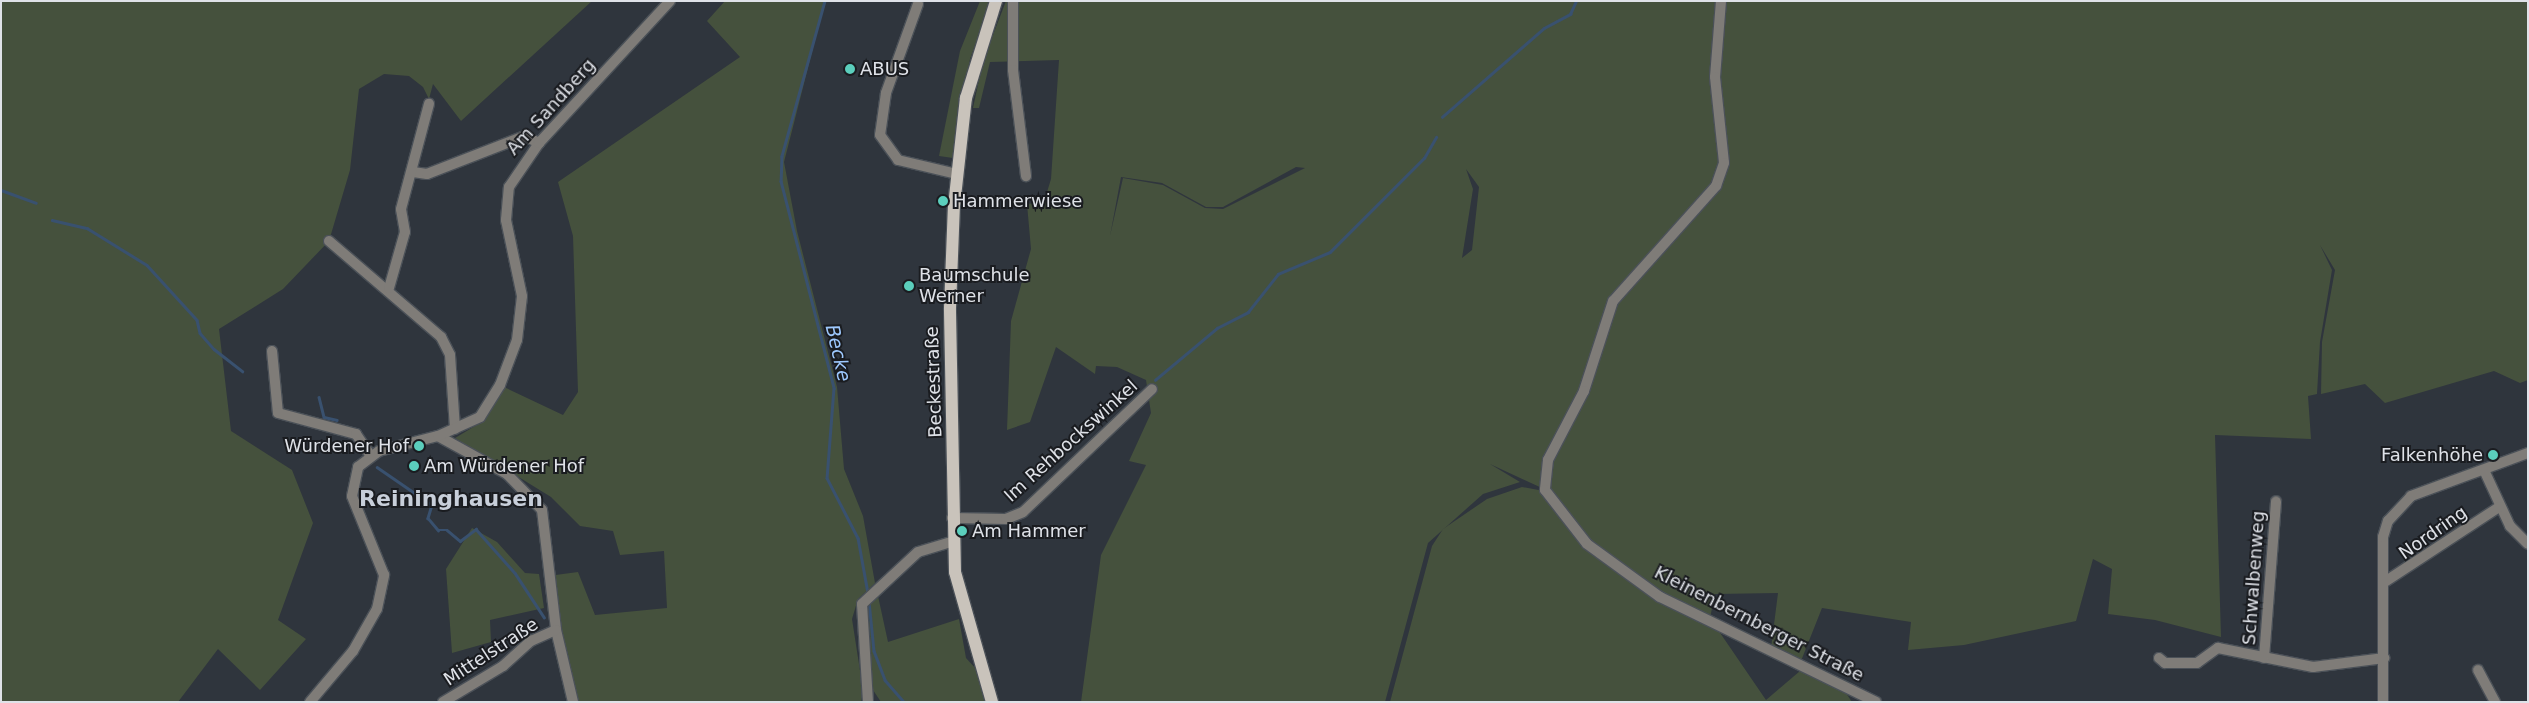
<!DOCTYPE html>
<meta charset="utf-8">
<style>
body{margin:0}
#map{position:relative;width:2529px;height:703px;overflow:hidden;background:#2f353d;font-family:"DejaVu Sans",sans-serif}
div>[style]{position:absolute}
[style*='--x']{left:calc(var(--x)*1px);top:calc(var(--y)*1px);width:calc(var(--w)*1px);rotate:calc(var(--a)*1deg)}
.green>*{inset:0;background:#45513d}
.stream>*{height:2.5px;margin:-1.25px;padding:0 1.25px;transform-origin:1.25px;border-radius:1.25px;background:#39516f}
.roads{filter:drop-shadow(1px 0 #4b5158) drop-shadow(-1px 0 #4b5158) drop-shadow(0 1px #4b5158) drop-shadow(0 -1px #4b5158)}
.minor>*{height:10px;margin:-5px;padding:0 5px;transform-origin:5px;border-radius:5px;background:#7f7c78}
.major>*{height:12px;margin:-6px;padding:0 6px;transform-origin:6px;border-radius:6px;background:#c9c3bb}
.dots>*{width:14px;height:14px;translate:-50% -50%;box-sizing:border-box;border:2px solid #1a1c20;border-radius:50%}
span{translate:-50% -50%;white-space:nowrap;text-align:center;line-height:1.15;-webkit-text-stroke:4px #1a1c20;paint-order:stroke}
.poi-label{font-size:18px;color:#dfe2e8}
.left{translate:0 -50%;text-align:left}
.right{translate:-100% -50%;text-align:right}
.street-label{font-size:18px;color:#dfe2e8}
.water-label{font-size:19px;color:#9ec9fe;font-style:italic}
.district-label{font-size:22px;color:#c8cfda;font-weight:700}
.frame{position:absolute;inset:0;border:2px solid #dfe2e8;pointer-events:none}
</style>
<div id="map">
<div class="green">
<i style="clip-path:polygon(1px 1px,592px 1px,461px 121px,433px 84px,429px 99px,423px 87px,409px 76px,384px 74px,359px 89px,350px 170px,329px 241px,283px 289px,219px 329px,231px 431px,292px 470px,313px 523px,278px 620px,306px 639px,260px 690px,218px 649px,178px 702px,1px 702px)"></i>
<i style="clip-path:polygon(725px 1px,825px 1px,784px 162px,797px 231px,837px 387px,844px 469px,863px 516px,875px 583px,858px 599px,852px 619px,863px 690px,861px 702px,573px 702px,548px 576px,578px 572px,595px 615px,667px 608px,664px 551px,620px 555px,613px 531px,580px 526px,551px 497px,455px 438px,480px 423px,504px 387px,563px 415px,578px 392px,573px 236px,558px 182px,740px 57px,707px 21px)"></i>
<i style="clip-path:polygon(980px 1px,991px 1px,970px 59px,953px 158px,939px 156px,960px 51px)"></i>
<i style="clip-path:polygon(evenodd,1006px 1px,2528px 1px,2528px 380px,2520px 383px,2494px 371px,2385px 403px,2365px 384px,2321px 394px,2322px 342px,2335px 270px,2320px 245px,2332px 270px,2320px 342px,2317px 394px,2308px 396px,2311px 439px,2215px 435px,2221px 637px,2155px 620px,2108px 614px,2112px 569px,2093px 559px,2076px 621px,1964px 645px,1908px 650px,1911px 622px,1822px 608px,1801px 661px,1771px 648px,1778px 593px,1715px 594px,1710px 618px,1662px 594px,1590px 543px,1554px 498px,1548px 489px,1550px 461px,1587px 385px,1545px 460px,1544px 489px,1490px 464px,1520px 482px,1483px 494px,1428px 543px,1385px 702px,1081px 702px,1101px 555px,1146px 465px,1129px 461px,1151px 413px,1146px 380px,1117px 367px,1096px 366px,1095px 374px,1056px 347px,1030px 422px,1007px 430px,1011px 321px,1031px 249px,1027px 204px,1044px 202px,1051px 179px,1059px 60px,990px 62px,979px 108px,973px 108px,983px 61px,1006px 1px,1296px 167px,1305px 168px,1223px 209px,1205px 208px,1163px 185px,1123px 178px,1110px 236px,1121px 177px,1162px 183px,1206px 207px,1223px 207px,1296px 167px,1006px 1px,1466px 169px,1479px 187px,1472px 250px,1462px 258px,1473px 189px,1466px 169px)"></i>
<i style="clip-path:polygon(1522px 487px,1544px 491px,1586px 547px,1714px 624px,1766px 700px,1800px 671px,1846px 693px,1852px 702px,1390px 702px,1432px 546px,1443px 529px,1487px 499px)"></i>
<i style="clip-path:polygon(472px 528px,497px 542px,525px 573px,539px 574px,544px 608px,490px 620px,491px 642px,452px 653px,446px 569px)"></i>
<i style="clip-path:polygon(878px 596px,888px 642px,959px 619px,966px 658px,977px 670px,985px 702px,881px 702px,873px 690px,865px 606px)"></i>
</div>
<div class="stream">
<i style="--x:825;--y:1;--w:161;--a:105.5"></i>
<i style="--x:782;--y:156;--w:25;--a:92"></i>
<i style="--x:781;--y:181;--w:214;--a:75.6"></i>
<i style="--x:834;--y:388;--w:90;--a:94.4"></i>
<i style="--x:827;--y:478;--w:68;--a:62.7"></i>
<i style="--x:858;--y:538;--w:56;--a:79.7"></i>
<i style="--x:1442;--y:117;--w:135;--a:-41.1"></i>
<i style="--x:1544;--y:28;--w:30;--a:-28"></i>
<i style="--x:1570;--y:14;--w:14;--a:-65"></i>
<i style="--x:1;--y:190;--w:37;--a:20"></i>
<i style="--x:52;--y:220;--w:36;--a:13"></i>
<i style="--x:87;--y:228;--w:70;--a:31.7"></i>
<i style="--x:147;--y:265;--w:74;--a:47.7"></i>
<i style="--x:197;--y:320;--w:13;--a:77"></i>
<i style="--x:200;--y:333;--w:21;--a:49"></i>
<i style="--x:214;--y:349;--w:36;--a:38"></i>
<i style="--x:1155;--y:380;--w:81;--a:-40"></i>
<i style="--x:1217;--y:328;--w:35;--a:-27"></i>
<i style="--x:1248;--y:312;--w:48;--a:-51.7"></i>
<i style="--x:1278;--y:274;--w:56;--a:-22.9"></i>
<i style="--x:1330;--y:252;--w:133;--a:-45"></i>
<i style="--x:1424;--y:158;--w:24;--a:-60"></i>
<i style="--x:319;--y:397;--w:21;--a:76"></i>
<i style="--x:324;--y:417;--w:13;--a:13"></i>
<i style="--x:377;--y:467;--w:67;--a:34.6"></i>
<i style="--x:432;--y:505;--w:14;--a:107"></i>
<i style="--x:428;--y:518;--w:16;--a:50"></i>
<i style="--x:438;--y:530;--w:9;--a:0"></i>
<i style="--x:447;--y:530;--w:17;--a:40"></i>
<i style="--x:460;--y:541;--w:20;--a:-37"></i>
<i style="--x:476;--y:529;--w:59;--a:48.4"></i>
<i style="--x:515;--y:573;--w:53;--a:56.6"></i>
<i style="--x:869;--y:601;--w:50;--a:84.3"></i>
<i style="--x:874;--y:651;--w:31;--a:69"></i>
<i style="--x:885;--y:680;--w:29;--a:49"></i>
</div>
<div class="roads">
<div class="minor">
<i style="--x:1013;--y:1;--w:69;--a:90"></i>
<i style="--x:1013;--y:70;--w:107;--a:83"></i>
<i style="--x:1721;--y:1;--w:76;--a:94.5"></i>
<i style="--x:1715;--y:77;--w:86;--a:84"></i>
<i style="--x:1724;--y:163;--w:24;--a:109"></i>
<i style="--x:1716;--y:186;--w:154;--a:131.8"></i>
<i style="--x:1613;--y:301;--w:95;--a:107.9"></i>
<i style="--x:1584;--y:391;--w:78;--a:117.6"></i>
<i style="--x:1548;--y:460;--w:30;--a:96"></i>
<i style="--x:1545;--y:490;--w:68;--a:52.1"></i>
<i style="--x:1587;--y:544;--w:90;--a:36"></i>
<i style="--x:1660;--y:597;--w:240;--a:25.9"></i>
<i style="--x:918;--y:4;--w:95;--a:109.8"></i>
<i style="--x:886;--y:93;--w:42;--a:98.1"></i>
<i style="--x:880;--y:135;--w:31;--a:54"></i>
<i style="--x:898;--y:160;--w:61;--a:13.3"></i>
<i style="--x:413;--y:172;--w:14;--a:8"></i>
<i style="--x:427;--y:174;--w:105;--a:-21.2"></i>
<i style="--x:525;--y:136;--w:16;--a:27"></i>
<i style="--x:329;--y:241;--w:148;--a:40.6"></i>
<i style="--x:441;--y:337;--w:20;--a:63"></i>
<i style="--x:450;--y:355;--w:74;--a:86.1"></i>
<i style="--x:389;--y:288;--w:58;--a:-74.1"></i>
<i style="--x:405;--y:232;--w:23;--a:-100"></i>
<i style="--x:401;--y:209;--w:109;--a:-75.1"></i>
<i style="--x:272;--y:351;--w:62;--a:84.5"></i>
<i style="--x:278;--y:413;--w:81;--a:15.1"></i>
<i style="--x:356;--y:434;--w:27;--a:56"></i>
<i style="--x:438;--y:436;--w:79;--a:28.8"></i>
<i style="--x:507;--y:474;--w:50;--a:45.8"></i>
<i style="--x:542;--y:510;--w:121;--a:83.3"></i>
<i style="--x:556;--y:630;--w:74;--a:76.7"></i>
<i style="--x:2484;--y:470;--w:62;--a:65.1"></i>
<i style="--x:2510;--y:526;--w:25;--a:45"></i>
<i style="--x:952;--y:518;--w:54;--a:1.1"></i>
<i style="--x:1006;--y:519;--w:18;--a:-22"></i>
<i style="--x:1023;--y:512;--w:178;--a:-43.6"></i>
<i style="--x:2383;--y:583;--w:139;--a:-33.2"></i>
<i style="--x:2159;--y:658;--w:8;--a:40"></i>
<i style="--x:2165;--y:663;--w:32;--a:0"></i>
<i style="--x:2197;--y:663;--w:26;--a:-36"></i>
<i style="--x:2218;--y:648;--w:97;--a:11.3"></i>
<i style="--x:2313;--y:667;--w:72;--a:-7.2"></i>
<i style="--x:2264;--y:658;--w:157;--a:-85.6"></i>
<i style="--x:2478;--y:670;--w:36;--a:62"></i>
<i style="--x:310;--y:702;--w:67;--a:-49.9"></i>
<i style="--x:353;--y:651;--w:48;--a:-60.3"></i>
<i style="--x:377;--y:609;--w:35;--a:-78"></i>
<i style="--x:384;--y:575;--w:85;--a:-112.1"></i>
<i style="--x:352;--y:496;--w:30;--a:-78"></i>
<i style="--x:358;--y:467;--w:26;--a:-37"></i>
<i style="--x:379;--y:451;--w:61;--a:-14.3"></i>
<i style="--x:438;--y:436;--w:46;--a:-24.3"></i>
<i style="--x:480;--y:417;--w:38;--a:-58"></i>
<i style="--x:500;--y:385;--w:48;--a:-69.3"></i>
<i style="--x:517;--y:340;--w:44;--a:-83.5"></i>
<i style="--x:522;--y:296;--w:78;--a:-101.9"></i>
<i style="--x:506;--y:220;--w:33;--a:-85"></i>
<i style="--x:509;--y:187;--w:53;--a:-55.7"></i>
<i style="--x:539;--y:143;--w:193;--a:-47.3"></i>
<i style="--x:443;--y:702;--w:70;--a:-31"></i>
<i style="--x:503;--y:666;--w:38;--a:-42"></i>
<i style="--x:531;--y:641;--w:27;--a:-24"></i>
<i style="--x:868;--y:702;--w:98;--a:-93.5"></i>
<i style="--x:862;--y:604;--w:76;--a:-42.9"></i>
<i style="--x:918;--y:552;--w:37;--a:-17"></i>
<i style="--x:2383;--y:702;--w:165;--a:-90"></i>
<i style="--x:2383;--y:537;--w:17;--a:-73"></i>
<i style="--x:2388;--y:521;--w:34;--a:-47"></i>
<i style="--x:2411;--y:496;--w:125;--a:-20.2"></i>
</div>
<div class="major">
<i style="--x:992;--y:702;--w:135;--a:-105.9"></i>
<i style="--x:955;--y:572;--w:264;--a:-91.1"></i>
<i style="--x:950;--y:308;--w:102;--a:-87.8"></i>
<i style="--x:954;--y:206;--w:109;--a:-83.7"></i>
<i style="--x:966;--y:98;--w:102;--a:-72.8"></i>
</div>
</div>
<div class="dots">
<i style="left:850px;top:69px;background:#5bcebc"></i>
<i style="left:943px;top:201px;background:#5bcebc"></i>
<i style="left:909px;top:286px;background:#5bcebc"></i>
<i style="left:419px;top:446px;background:#5bcebc"></i>
<i style="left:2493px;top:455px;background:#5bcebc"></i>
<i style="left:414px;top:466px;background:#5bcebc"></i>
<i style="left:962px;top:531px;background:#5bcebc"></i>
</div>
<div class="poi-label">
<span class="left" style="left:860px;top:69px">ABUS</span>
<span class="left" style="left:953px;top:201px">Hammerwiese</span>
<span class="left" style="left:919px;top:286px">Baumschule<br>Werner</span>
<span class="right" style="left:409px;top:446px">Würdener Hof</span>
<span class="right" style="left:2483px;top:455px">Falkenhöhe</span>
<span class="left" style="left:424px;top:466px">Am Würdener Hof</span>
<span class="left" style="left:972px;top:531px">Am Hammer</span>
</div>
<div class="street-label">
<span style="left:551px;top:107px;rotate:-48deg">Am Sandberg</span>
<span style="left:934px;top:382px;rotate:-92deg">Beckestraße</span>
<span style="left:1071px;top:441px;rotate:-42deg">Im Rehbockswinkel</span>
<span style="left:2433px;top:533px;rotate:-35deg">Nordring</span>
<span style="left:2254px;top:578px;rotate:-86deg">Schwalbenweg</span>
<span style="left:1759px;top:624px;rotate:27deg">Kleinenbernberger Straße</span>
<span style="left:491px;top:652px;rotate:-33deg">Mittelstraße</span>
</div>
<div class="water-label">
<span style="left:838px;top:353px;rotate:77deg">Becke</span>
</div>
<div class="district-label">
<span style="left:451px;top:499px">Reininghausen</span>
</div>
<div class="frame"></div>
</div>
